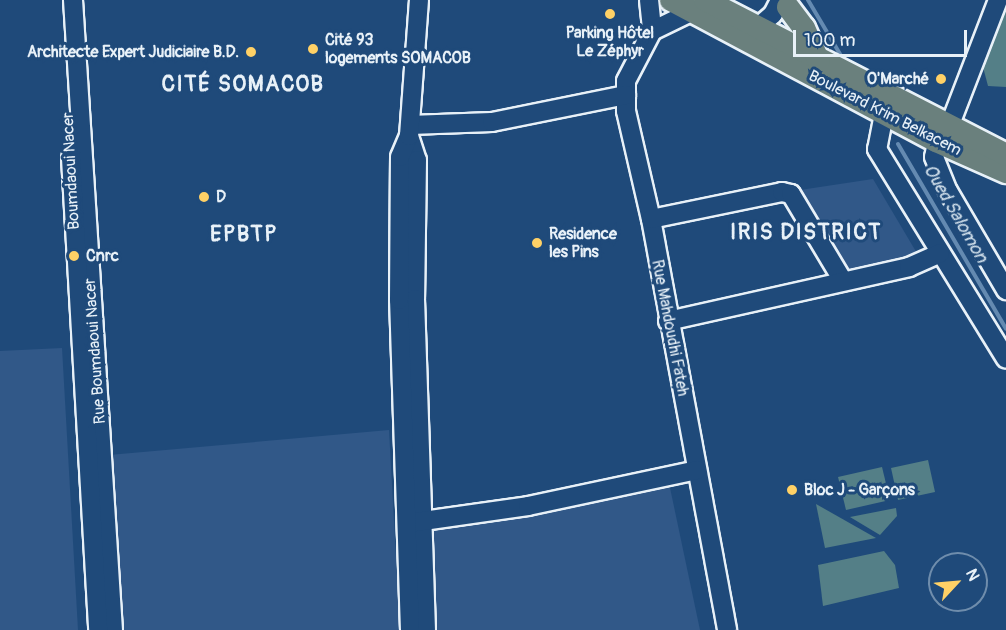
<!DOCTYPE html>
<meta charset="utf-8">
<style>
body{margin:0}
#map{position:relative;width:1006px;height:630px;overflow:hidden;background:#1f4a7a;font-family:Pangolin,sans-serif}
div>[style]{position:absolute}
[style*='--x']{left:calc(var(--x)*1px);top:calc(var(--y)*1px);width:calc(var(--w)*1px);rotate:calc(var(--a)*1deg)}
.built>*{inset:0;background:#315888}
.green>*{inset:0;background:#547f87}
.stream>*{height:4px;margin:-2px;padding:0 2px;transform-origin:2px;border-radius:2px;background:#648ab1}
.roads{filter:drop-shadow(2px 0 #e8f1f8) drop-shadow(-2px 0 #e8f1f8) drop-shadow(0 2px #e8f1f8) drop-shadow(0 -2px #e8f1f8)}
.minor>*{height:18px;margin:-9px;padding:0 9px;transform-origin:9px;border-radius:9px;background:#1f4a7a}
.major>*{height:22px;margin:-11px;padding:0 11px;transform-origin:11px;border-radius:11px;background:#6a807d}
.dots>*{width:16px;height:16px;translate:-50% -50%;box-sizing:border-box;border:3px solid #1f4a7a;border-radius:50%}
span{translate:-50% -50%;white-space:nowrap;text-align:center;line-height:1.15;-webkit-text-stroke:6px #1f4a7a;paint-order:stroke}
.poi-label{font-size:16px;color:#e8f1f8;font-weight:700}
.left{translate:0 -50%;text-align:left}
.right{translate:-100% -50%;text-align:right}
.street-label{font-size:16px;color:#e8f1f8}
.water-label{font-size:18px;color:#d4e2ed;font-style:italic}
.district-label{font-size:22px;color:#e8f1f8;font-weight:700;letter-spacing:1.5px}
.north{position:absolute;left:928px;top:552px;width:60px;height:60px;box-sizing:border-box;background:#1f4a7a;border:2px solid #6f8dac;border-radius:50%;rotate:64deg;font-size:16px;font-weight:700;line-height:24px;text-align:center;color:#e8f1f8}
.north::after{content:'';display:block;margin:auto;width:21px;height:27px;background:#ffd166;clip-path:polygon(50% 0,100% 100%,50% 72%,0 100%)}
.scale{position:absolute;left:793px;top:30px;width:174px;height:27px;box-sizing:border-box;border:3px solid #e8f1f8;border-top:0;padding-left:8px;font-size:18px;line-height:21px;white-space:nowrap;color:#e8f1f8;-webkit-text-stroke:4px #1f4a7a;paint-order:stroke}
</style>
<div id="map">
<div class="built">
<i style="clip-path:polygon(873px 179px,921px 260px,854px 276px,800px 190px)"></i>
<i style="clip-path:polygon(62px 348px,78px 630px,0 630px,0 351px)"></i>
<i style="clip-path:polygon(389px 430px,400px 630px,119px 630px,109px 455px)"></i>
<i style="clip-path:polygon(669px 483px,700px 630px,436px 630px,432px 529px)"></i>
</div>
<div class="green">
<i style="clip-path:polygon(1006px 8px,1006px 87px,988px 86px,983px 67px)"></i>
<i style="clip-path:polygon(928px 460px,935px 492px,898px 500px,891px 468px)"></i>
<i style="clip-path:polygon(882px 467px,890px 500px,846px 510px,838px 477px)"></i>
<i style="clip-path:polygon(816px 504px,876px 538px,825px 548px)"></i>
<i style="clip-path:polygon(896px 508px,897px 516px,880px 535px,850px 517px)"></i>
<i style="clip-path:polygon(884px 551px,895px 565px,899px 588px,823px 606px,818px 565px)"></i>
</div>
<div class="stream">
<i style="--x:808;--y:0;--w:63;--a:59.3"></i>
<i style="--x:898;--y:144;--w:214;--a:59.7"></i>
</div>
<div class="roads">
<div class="minor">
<i style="--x:73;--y:0;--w:631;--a:86.37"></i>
<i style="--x:649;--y:0;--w:31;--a:84"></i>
<i style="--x:652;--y:31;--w:56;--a:117.5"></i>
<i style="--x:626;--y:81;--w:30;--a:90"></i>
<i style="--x:626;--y:111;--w:111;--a:77"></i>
<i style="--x:651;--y:219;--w:418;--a:79.5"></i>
<i style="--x:998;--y:0;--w:136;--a:111.1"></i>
<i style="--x:949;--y:127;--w:15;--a:138"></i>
<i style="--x:938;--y:137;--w:20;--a:101"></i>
<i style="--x:934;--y:157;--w:37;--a:68"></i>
<i style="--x:948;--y:191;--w:115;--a:59.6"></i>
<i style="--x:757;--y:28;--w:21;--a:-41"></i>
<i style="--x:773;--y:14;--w:16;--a:-63"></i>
<i style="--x:652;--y:31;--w:43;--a:-26"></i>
<i style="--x:884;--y:114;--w:36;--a:101"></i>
<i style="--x:877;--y:149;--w:246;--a:58.4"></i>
<i style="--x:410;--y:125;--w:82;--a:-2.1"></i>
<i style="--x:492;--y:122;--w:137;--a:-11.4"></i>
<i style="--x:409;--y:136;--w:25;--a:72"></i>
<i style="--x:417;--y:160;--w:139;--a:90.8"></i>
<i style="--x:415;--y:299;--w:331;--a:88.1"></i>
<i style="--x:71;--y:158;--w:473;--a:86.7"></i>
<i style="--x:651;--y:219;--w:134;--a:-11.6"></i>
<i style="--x:782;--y:192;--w:9;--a:13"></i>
<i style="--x:791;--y:194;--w:101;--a:59.1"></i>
<i style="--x:668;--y:321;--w:247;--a:-12.6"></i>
<i style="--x:909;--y:267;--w:34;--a:-24"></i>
<i style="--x:409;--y:523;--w:120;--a:-8.1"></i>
<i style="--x:528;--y:506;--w:173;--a:-12"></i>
<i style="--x:410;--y:630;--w:330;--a:-91.9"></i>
<i style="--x:399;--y:300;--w:143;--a:-89.6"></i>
<i style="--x:400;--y:157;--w:23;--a:-67"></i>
<i style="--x:409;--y:136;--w:136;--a:-85.8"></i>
</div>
<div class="major">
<i style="--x:671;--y:0;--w:300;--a:28"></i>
<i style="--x:936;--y:141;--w:77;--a:23.9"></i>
<i style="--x:705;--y:0;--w:339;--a:27.2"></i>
<i style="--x:788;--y:7;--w:26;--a:53"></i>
<i style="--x:804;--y:28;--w:36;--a:66"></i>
</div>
</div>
<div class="dots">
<i style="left:610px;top:14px;background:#ffd166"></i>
<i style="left:313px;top:49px;background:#ffd166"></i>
<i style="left:251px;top:52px;background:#ffd166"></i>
<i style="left:941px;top:79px;background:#ffd166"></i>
<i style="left:204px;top:197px;background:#ffd166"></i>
<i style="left:537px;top:243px;background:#ffd166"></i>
<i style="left:74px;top:256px;background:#ffd166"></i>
<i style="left:792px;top:490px;background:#ffd166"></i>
</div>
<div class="poi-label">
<span style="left:610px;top:42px">Parking Hôtel<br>Le Zéphyr</span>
<span class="left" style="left:325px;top:49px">Cité 93<br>logements SOMACOB</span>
<span class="right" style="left:239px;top:52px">Architecte Expert Judiciaire B.D.</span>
<span class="right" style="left:929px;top:79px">O'Marché</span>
<span class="left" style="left:216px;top:197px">D</span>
<span class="left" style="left:549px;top:243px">Residence<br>les Pins</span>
<span class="left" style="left:86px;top:256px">Cnrc</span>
<span class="left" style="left:804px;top:490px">Bloc J - Garçons</span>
</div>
<div class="street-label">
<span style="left:885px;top:113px;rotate:27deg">Boulevard Krim Belkacem</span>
<span style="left:71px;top:171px;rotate:-93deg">Boumdaoui Nacer</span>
<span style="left:670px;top:328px;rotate:79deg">Rue Mahdoudhi Fateh</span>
<span style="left:95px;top:351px;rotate:-94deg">Rue Boumdaoui Nacer</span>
</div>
<div class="water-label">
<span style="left:955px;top:214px;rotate:60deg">Oued Salomon</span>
</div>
<div class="district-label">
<span style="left:243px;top:85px">CITÉ SOMACOB</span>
<span style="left:806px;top:233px">IRIS DISTRICT</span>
<span style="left:244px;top:235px">EPBTP</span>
</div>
<div class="north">N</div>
<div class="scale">100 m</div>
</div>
